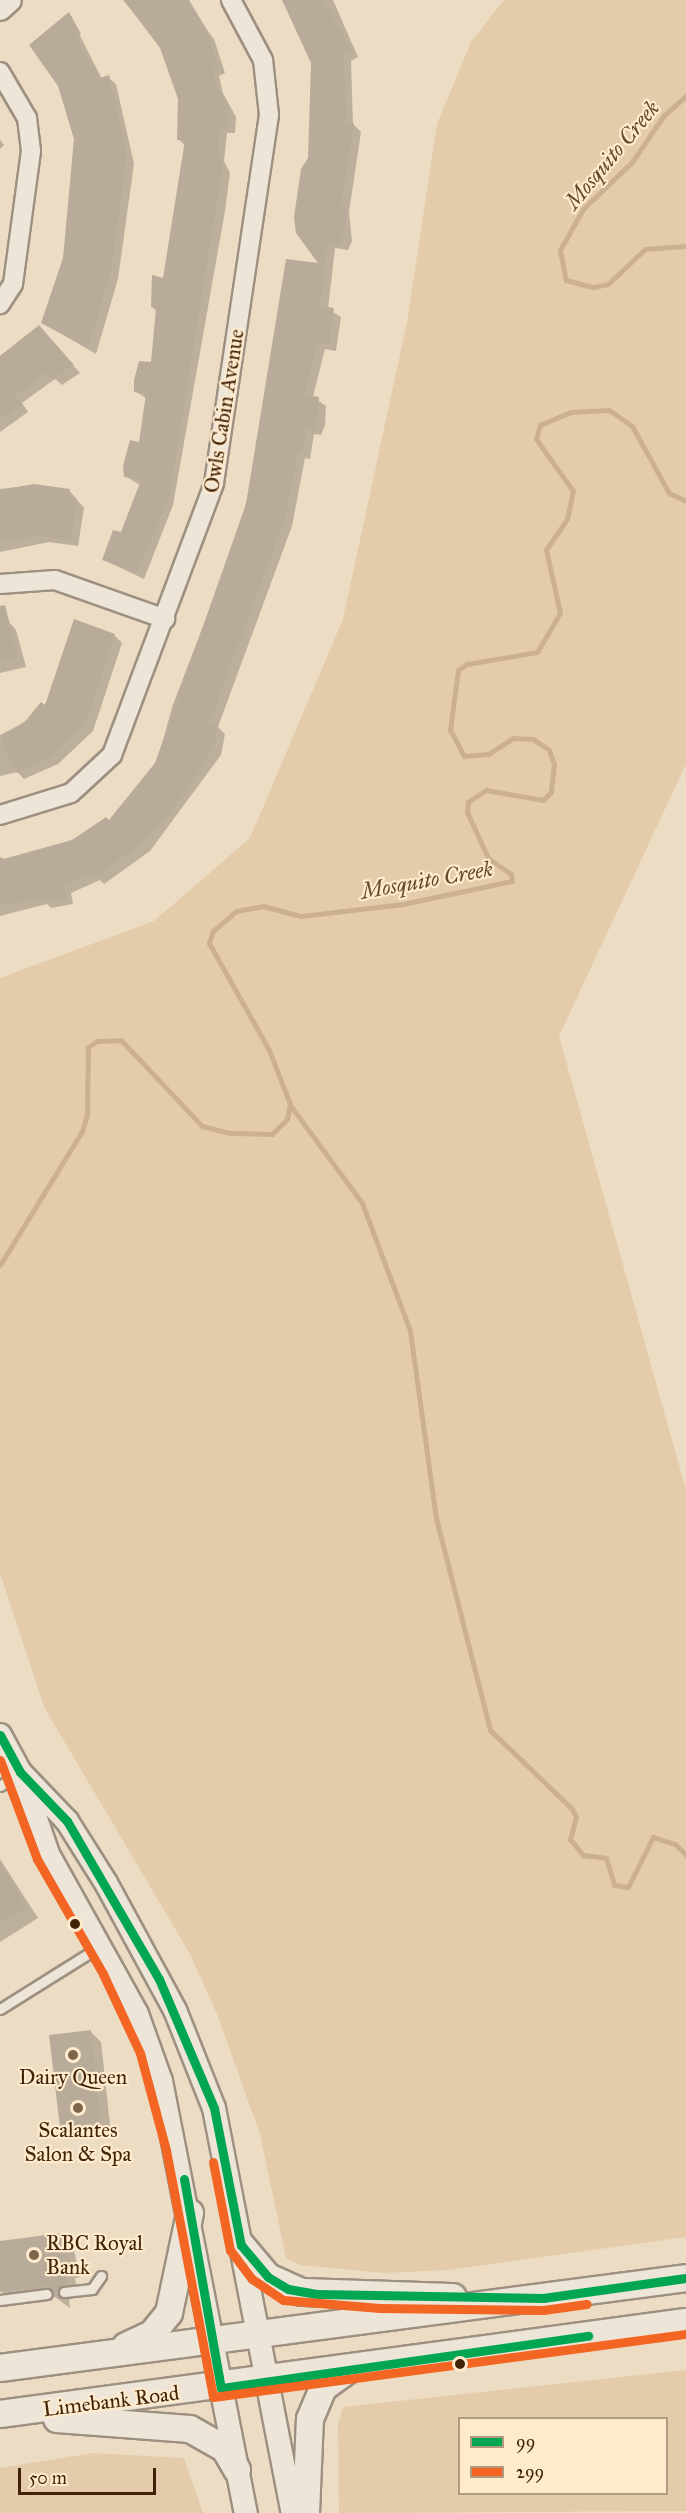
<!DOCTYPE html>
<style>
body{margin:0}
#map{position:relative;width:686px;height:2513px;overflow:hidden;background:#ecdcc4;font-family:"IM FELL Great Primer",serif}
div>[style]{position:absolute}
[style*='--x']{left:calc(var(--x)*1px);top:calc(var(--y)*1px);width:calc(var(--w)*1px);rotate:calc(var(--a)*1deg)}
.green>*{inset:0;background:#e4ccaa}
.shadow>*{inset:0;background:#0003}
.stream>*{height:5px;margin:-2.5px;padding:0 2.5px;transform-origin:2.5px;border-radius:2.5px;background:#ccb190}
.building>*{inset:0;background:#b8ab99}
.roads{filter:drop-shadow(2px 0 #9d9080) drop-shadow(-2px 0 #9d9080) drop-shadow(0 2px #9d9080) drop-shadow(0 -2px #9d9080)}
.service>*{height:9px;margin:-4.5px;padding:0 4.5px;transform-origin:4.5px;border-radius:4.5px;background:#eee5d9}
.minor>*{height:18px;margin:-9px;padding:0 9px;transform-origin:9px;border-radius:9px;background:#eee5d9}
.tertiary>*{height:22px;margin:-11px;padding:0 11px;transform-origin:11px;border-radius:11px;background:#eee5d9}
.secondary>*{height:26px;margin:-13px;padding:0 13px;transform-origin:13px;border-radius:13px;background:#eee5d9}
.bus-1>*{height:9px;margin:-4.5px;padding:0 4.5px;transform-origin:4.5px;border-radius:4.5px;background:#00a651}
.bus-2>*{height:9px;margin:-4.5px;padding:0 4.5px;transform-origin:4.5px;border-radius:4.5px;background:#f26522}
.dots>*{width:16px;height:16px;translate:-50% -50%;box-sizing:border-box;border:3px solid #feeacd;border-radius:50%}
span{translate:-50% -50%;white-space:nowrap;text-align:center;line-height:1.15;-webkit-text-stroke:4.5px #feeacd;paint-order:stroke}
.street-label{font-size:21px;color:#41230a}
.poi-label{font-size:21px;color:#41230a}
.left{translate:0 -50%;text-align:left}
.water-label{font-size:22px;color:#66482b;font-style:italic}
.legend{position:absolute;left:458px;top:2417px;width:210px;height:78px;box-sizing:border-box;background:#feeacd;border:2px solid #b29a7f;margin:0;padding:8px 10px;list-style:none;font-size:18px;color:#41230a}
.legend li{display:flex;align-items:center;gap:12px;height:30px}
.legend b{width:30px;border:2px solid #b29a7f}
.scale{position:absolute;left:18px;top:2468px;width:138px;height:27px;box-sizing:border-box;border:3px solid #41230a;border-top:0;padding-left:8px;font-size:18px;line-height:21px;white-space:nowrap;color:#41230a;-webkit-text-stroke:4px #feeacd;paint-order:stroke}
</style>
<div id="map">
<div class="green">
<i style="clip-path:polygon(504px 0,686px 0,686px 764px,559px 1036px,686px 1490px,686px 2237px,448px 2270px,384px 2273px,300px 2265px,286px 2258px,260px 2134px,217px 2014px,190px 1954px,44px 1707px,0 1573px,0 978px,154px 921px,250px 838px,343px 619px,407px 322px,437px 124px,471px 42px)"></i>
<i style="clip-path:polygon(evenodd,686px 2370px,686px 2511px,339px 2513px,338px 2424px,343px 2407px,686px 2370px,460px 2418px,666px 2418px,666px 2494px,460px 2494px,460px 2418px)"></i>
<i style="clip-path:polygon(93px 2453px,184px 2458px,203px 2513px,0 2513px,0 2468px)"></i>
</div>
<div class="shadow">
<i style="clip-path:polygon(123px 0,184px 0,214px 39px,225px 73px,219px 76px,223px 93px,236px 117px,235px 133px,227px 133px,224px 161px,230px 173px,225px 211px,173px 505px,144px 579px,104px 560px,122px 534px,140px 485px,125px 476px,140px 444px,147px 399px,135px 391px,152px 364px,158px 312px,152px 307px,164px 279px,186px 146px,178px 139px,179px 99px,161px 47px)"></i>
<i style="clip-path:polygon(283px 0,333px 0,358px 57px,351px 61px,353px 124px,361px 132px,349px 212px,352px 241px,348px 250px,335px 248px,328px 309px,341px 317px,336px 351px,325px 349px,313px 397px,326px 406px,325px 425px,321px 435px,314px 434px,310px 459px,305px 458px,292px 526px,218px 727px,225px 734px,221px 755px,150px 851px,104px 884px,100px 880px,71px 893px,73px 904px,51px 908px,47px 904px,0 916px,0 925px,0 857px,7px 860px,72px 842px,109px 822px,157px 763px,172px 707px,240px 530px,268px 403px,322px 265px,309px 159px,313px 62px)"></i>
<i style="clip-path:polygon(69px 14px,102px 79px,108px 77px,116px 84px,134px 164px,118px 279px,96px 354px,43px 323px,64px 259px,76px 139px)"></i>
<i style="clip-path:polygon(0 140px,4px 145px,0 149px)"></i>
<i style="clip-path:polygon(39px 327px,80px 373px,62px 385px,55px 379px,22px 403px,28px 412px,0 432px,0 356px)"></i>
<i style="clip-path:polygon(34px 485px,69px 490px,84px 508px,78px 546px,49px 542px,0 552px,0 489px)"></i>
<i style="clip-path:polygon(9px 622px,16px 630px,26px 667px,0 673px,0 625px)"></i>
<i style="clip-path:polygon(114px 635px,122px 643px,93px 731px,58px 764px,24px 779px,17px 772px,0 776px,0 737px,46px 708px)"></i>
<i style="clip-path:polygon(0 1859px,38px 1918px,0 1942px)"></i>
<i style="clip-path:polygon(90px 2031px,101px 2042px,111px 2133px,72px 2137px,61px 2126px)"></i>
<i style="clip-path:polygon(62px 2235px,73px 2246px,80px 2277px,75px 2278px,77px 2295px,69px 2300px,70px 2308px,55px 2297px,13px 2302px,1px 2291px,0 2242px)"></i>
</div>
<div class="stream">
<i style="--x:686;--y:96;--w:29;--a:139"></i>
<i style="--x:664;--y:115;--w:57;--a:124.2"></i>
<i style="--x:632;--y:162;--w:68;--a:136.2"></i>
<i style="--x:583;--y:209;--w:47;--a:119.3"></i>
<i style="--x:560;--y:250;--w:31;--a:79"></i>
<i style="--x:566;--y:280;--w:28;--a:15"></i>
<i style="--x:593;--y:287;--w:15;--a:-11"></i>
<i style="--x:608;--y:284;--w:51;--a:-43.4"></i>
<i style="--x:645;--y:249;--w:41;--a:-4.2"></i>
<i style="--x:290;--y:1105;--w:122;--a:53.7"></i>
<i style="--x:362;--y:1203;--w:137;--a:69.4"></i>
<i style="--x:410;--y:1331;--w:189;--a:82.1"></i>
<i style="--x:436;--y:1518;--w:219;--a:75.7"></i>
<i style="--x:490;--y:1730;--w:114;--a:43.9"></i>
<i style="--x:572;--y:1809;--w:9;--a:63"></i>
<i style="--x:576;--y:1817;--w:23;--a:105"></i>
<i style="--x:570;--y:1839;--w:21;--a:51"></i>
<i style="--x:583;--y:1855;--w:23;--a:7"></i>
<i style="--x:606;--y:1858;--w:28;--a:73"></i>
<i style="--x:614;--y:1885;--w:14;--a:8"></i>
<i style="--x:628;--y:1887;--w:56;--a:-63.4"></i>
<i style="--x:653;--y:1837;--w:23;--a:18"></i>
<i style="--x:675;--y:1844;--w:16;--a:45"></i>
<i style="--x:0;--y:1265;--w:157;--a:-58.5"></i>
<i style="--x:82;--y:1131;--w:17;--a:-73"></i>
<i style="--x:87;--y:1115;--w:68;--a:-89.2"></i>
<i style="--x:88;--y:1047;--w:11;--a:-34"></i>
<i style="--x:97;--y:1041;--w:24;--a:-2"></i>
<i style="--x:121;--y:1040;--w:118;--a:46.7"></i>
<i style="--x:202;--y:1126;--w:29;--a:14"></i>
<i style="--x:230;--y:1133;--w:42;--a:1.4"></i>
<i style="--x:272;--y:1134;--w:21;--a:-45"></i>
<i style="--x:287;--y:1119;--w:15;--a:-79"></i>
<i style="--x:290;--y:1104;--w:58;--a:-111.3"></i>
<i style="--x:269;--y:1050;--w:123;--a:-119.3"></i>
<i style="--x:209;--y:943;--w:13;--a:-72"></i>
<i style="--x:213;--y:931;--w:30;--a:-41"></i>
<i style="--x:236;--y:911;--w:27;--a:-10"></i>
<i style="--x:263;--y:906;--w:39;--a:15"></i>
<i style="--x:301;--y:916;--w:103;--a:-6.7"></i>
<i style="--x:403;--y:904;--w:111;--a:-11.9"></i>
<i style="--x:512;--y:881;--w:7;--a:-98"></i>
<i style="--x:511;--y:874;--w:28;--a:-145"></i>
<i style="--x:488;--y:858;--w:51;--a:-114.5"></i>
<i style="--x:467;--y:812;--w:10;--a:-84"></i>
<i style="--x:468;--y:802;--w:22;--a:-34"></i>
<i style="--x:486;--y:790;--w:58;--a:10"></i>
<i style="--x:543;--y:800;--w:11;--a:-45"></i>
<i style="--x:551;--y:792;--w:28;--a:-84"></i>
<i style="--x:554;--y:764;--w:15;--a:-110"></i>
<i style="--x:549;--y:750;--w:19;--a:-145"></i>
<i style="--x:533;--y:739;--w:20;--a:-177"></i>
<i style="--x:513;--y:738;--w:30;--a:147"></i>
<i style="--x:488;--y:754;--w:24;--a:175"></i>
<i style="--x:464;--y:756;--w:30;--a:-118"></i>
<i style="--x:450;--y:730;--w:61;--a:-82.4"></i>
<i style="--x:458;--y:670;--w:11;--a:-34"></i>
<i style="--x:467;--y:664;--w:71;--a:-9.7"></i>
<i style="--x:537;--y:652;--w:45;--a:-59.5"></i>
<i style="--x:560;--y:613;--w:65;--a:-102.5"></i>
<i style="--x:546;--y:550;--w:37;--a:-56"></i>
<i style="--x:567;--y:519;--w:29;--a:-78"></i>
<i style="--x:573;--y:491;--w:64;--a:-125.4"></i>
<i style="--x:536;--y:439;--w:15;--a:-74"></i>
<i style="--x:540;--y:425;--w:33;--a:-23"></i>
<i style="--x:570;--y:412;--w:39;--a:-3"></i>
<i style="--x:609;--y:410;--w:28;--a:35"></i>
<i style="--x:632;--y:426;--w:77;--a:61.1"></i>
<i style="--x:669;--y:493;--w:19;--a:25"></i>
</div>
<div class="building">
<i style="clip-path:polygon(124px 0,189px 0,207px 30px,218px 66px,212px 68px,216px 84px,229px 108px,227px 127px,220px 126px,217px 153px,223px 165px,169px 498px,137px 573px,102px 560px,113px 530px,121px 532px,141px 480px,124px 477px,123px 466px,130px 440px,139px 442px,146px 394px,134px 392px,134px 380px,139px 361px,151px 362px,156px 308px,151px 307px,152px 275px,163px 278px,185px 140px,177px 140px,178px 99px,160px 48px)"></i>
<i style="clip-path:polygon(282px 0,323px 0,352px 50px,344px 53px,346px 123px,354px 123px,341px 206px,346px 207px,346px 225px,340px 244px,328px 242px,320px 306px,334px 308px,329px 344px,318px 343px,304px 394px,319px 397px,318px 416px,314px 429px,307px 427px,302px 452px,298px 452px,285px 518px,210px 722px,218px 725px,214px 747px,182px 797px,143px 843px,95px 877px,93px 872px,64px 886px,67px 897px,0 904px,0 860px,72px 840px,106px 817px,109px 820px,155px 763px,246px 504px,286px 259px,318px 263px,296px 233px,294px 217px,301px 169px,308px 158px,311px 63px)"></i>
<i style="clip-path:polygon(69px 12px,81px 34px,76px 37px,100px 78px,109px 75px,127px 155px,111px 271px,88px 348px,41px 323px,63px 258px,74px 139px,58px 86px,29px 45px)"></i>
<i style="clip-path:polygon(39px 325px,74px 365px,53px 379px,47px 372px,15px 395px,22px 404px,0 420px,0 356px)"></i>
<i style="clip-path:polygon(34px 484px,70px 489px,68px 497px,77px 499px,71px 540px,41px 536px,0 540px,0 490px)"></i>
<i style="clip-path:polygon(5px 605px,18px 657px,0 661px,0 606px)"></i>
<i style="clip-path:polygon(74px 619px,115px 634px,86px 724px,50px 757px,16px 773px,0 735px,24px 723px,41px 702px,45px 705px)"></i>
<i style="clip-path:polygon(0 1862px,27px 1907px,0 1923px)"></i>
<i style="clip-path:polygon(91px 2030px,101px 2122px,60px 2127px,49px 2035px)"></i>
<i style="clip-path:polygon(62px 2233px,69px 2266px,64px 2267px,67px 2283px,58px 2289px,59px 2296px,53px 2297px,47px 2286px,0 2292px,0 2241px)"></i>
</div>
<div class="roads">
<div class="service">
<i style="--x:0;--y:1786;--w:24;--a:-35"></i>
<i style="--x:0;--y:2009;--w:117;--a:-32.1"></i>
<i style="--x:64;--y:2292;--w:28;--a:-6"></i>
<i style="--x:92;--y:2289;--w:16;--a:-55"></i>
<i style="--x:0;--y:2300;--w:47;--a:-7.3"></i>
</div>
<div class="minor">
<i style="--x:0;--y:72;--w:53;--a:59.6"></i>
<i style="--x:27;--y:118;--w:33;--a:83"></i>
<i style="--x:31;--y:151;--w:134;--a:97.7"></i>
<i style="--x:13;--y:284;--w:24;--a:123"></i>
<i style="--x:0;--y:584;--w:55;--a:-4.2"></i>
<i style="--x:55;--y:580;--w:117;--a:19.5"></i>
<i style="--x:0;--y:815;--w:74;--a:-17.2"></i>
<i style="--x:71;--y:793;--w:56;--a:-42.8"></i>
<i style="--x:112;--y:755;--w:290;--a:-69.4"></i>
<i style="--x:214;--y:483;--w:372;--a:-81.5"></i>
<i style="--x:269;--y:115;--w:55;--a:-96.2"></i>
<i style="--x:263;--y:60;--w:68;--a:-118.1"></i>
</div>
<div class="tertiary">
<i style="--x:0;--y:9;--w:13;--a:-42"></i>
<i style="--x:0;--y:1735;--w:42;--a:61.6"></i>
<i style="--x:20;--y:1772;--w:87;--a:71.1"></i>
<i style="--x:48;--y:1854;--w:183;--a:60.9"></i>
<i style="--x:137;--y:2014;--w:71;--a:70.3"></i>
<i style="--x:161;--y:2081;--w:440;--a:78.9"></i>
<i style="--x:23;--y:1775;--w:64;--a:46.3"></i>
<i style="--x:67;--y:1821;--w:73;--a:57.8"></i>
<i style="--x:106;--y:1883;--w:145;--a:61.5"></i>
<i style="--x:175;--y:2010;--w:105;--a:68.3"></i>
<i style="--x:214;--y:2108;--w:413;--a:79"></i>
</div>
<div class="secondary">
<i style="--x:241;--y:2245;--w:42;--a:49.8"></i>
<i style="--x:268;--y:2277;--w:37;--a:24"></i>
<i style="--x:302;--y:2292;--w:151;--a:1.9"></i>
<i style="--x:126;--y:2346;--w:29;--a:-25"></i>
<i style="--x:152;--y:2334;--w:27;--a:-51"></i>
<i style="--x:169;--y:2313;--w:102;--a:-78.1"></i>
<i style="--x:0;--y:2368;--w:692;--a:-7.47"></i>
<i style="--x:0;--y:2414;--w:692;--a:-7.64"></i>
<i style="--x:57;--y:2419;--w:133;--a:4.3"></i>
<i style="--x:190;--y:2429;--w:40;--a:29.7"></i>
<i style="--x:225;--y:2449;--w:24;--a:60"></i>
<i style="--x:306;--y:2513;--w:94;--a:-87.6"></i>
<i style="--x:310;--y:2419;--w:34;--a:-67"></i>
<i style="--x:323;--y:2388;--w:29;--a:-36"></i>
</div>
</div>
<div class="bus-1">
<i style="--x:0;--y:1735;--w:42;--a:61.6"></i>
<i style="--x:20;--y:1772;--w:68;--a:46.2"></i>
<i style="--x:67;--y:1821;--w:183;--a:59.8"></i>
<i style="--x:159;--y:1979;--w:140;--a:66.9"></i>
<i style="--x:214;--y:2108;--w:140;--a:78.9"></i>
<i style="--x:241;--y:2245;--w:42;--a:49.8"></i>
<i style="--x:268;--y:2277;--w:23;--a:31"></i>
<i style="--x:288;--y:2289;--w:29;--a:10"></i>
<i style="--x:317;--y:2294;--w:226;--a:1"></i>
<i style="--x:543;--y:2298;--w:144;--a:-8"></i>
<i style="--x:184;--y:2179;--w:212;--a:80"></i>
<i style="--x:221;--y:2388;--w:371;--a:-8.1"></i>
</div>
<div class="bus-2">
<i style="--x:0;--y:1760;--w:106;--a:69.5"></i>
<i style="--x:37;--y:1859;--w:133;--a:60.1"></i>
<i style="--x:103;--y:1974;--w:87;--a:64.9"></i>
<i style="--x:140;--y:2053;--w:100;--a:75"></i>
<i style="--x:166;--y:2150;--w:251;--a:79.2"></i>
<i style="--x:213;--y:2397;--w:477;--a:-7.6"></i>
<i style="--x:213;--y:2162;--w:90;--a:79.1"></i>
<i style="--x:230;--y:2250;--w:36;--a:53"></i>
<i style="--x:252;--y:2279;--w:37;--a:34"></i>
<i style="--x:283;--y:2300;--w:97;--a:4.7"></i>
<i style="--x:380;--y:2308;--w:163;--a:0.7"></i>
<i style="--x:543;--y:2310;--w:44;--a:-7.8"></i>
</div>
<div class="dots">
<i style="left:75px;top:1924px;background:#41230a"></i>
<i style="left:73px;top:2055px;background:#7d644b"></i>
<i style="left:78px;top:2108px;background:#7d644b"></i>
<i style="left:34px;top:2255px;background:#7d644b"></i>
<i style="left:460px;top:2364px;background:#41230a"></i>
</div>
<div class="street-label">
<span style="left:224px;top:411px;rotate:-81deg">Owls Cabin Avenue</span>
<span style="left:111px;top:2401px;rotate:-7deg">Limebank Road</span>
</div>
<div class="poi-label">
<span style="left:73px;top:2077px">Dairy Queen</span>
<span style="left:78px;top:2142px">Scalantes<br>Salon &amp; Spa</span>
<span class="left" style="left:46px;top:2255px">RBC Royal<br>Bank</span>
</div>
<div class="water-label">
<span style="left:612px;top:155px;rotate:-50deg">Mosquito Creek</span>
<span style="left:427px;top:880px;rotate:-10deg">Mosquito Creek</span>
</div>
<ul class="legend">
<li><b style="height:8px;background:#00a651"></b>99</li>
<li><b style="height:8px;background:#f26522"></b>299</li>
</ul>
<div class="scale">50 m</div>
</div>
